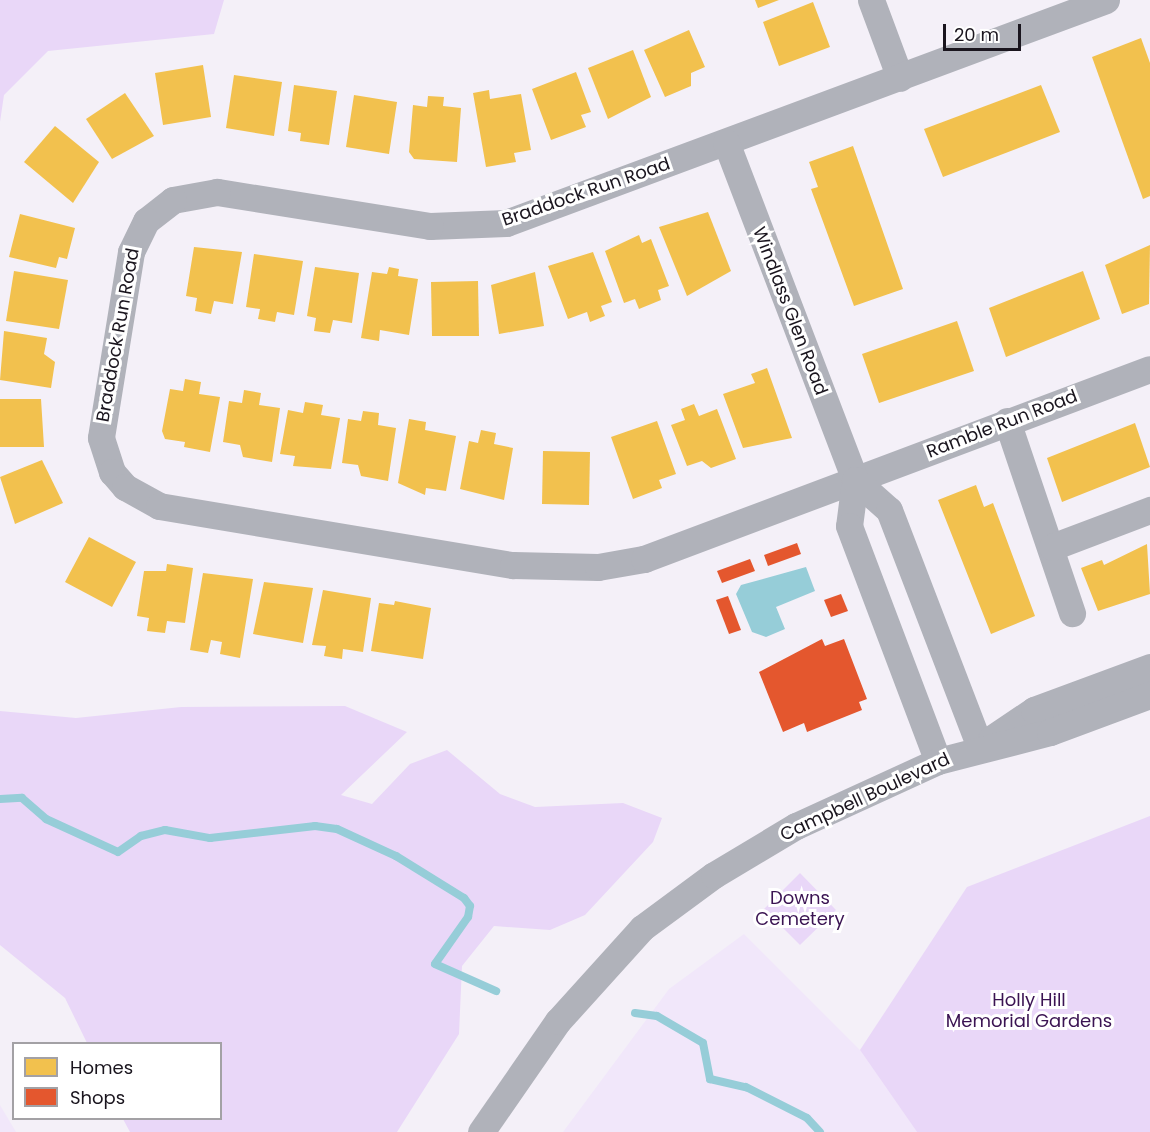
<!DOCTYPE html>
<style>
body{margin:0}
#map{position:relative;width:1150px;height:1132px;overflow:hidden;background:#f4f0f8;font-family:Poppins,sans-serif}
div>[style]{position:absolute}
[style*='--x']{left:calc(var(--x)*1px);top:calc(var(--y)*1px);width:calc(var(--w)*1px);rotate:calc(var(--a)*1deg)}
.built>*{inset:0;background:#f1e7fa}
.green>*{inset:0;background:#e9d7f8}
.water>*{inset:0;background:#96cdd8}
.homes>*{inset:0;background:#f2c14e}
.shops>*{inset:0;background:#e4572e}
.stream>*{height:8px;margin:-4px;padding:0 4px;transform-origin:4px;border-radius:4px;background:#96cdd8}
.minor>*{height:27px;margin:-13.5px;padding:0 13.5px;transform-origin:13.5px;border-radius:13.5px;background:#b0b2ba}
span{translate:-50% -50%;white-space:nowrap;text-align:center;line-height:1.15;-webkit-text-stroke:6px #fff;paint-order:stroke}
.street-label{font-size:18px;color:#1a151e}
.park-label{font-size:18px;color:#3a1352}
.legend{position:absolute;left:12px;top:1042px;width:210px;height:78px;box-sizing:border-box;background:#fff;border:2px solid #a3a1a5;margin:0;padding:8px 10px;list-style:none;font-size:18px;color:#1a151e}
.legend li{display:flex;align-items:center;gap:12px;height:30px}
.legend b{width:30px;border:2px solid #a3a1a5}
.scale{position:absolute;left:943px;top:24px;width:78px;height:27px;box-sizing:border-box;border:3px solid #1a151e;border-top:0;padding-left:8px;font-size:18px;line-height:21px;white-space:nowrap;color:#1a151e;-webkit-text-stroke:4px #fff;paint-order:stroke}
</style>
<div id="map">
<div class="built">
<i style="clip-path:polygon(744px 934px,860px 1050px,917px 1132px,563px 1132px,669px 989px)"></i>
<i style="clip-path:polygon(0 1105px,16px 1132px,0 1132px)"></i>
</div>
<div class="green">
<i style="clip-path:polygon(0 0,224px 0,214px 34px,48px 51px,4px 95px,0 122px)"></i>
<i style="clip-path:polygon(345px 706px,407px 732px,341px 795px,372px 804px,410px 764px,447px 750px,500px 794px,535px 807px,623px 803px,662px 818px,653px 842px,585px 915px,550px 930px,494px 926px,462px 966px,459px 1034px,397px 1132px,130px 1132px,123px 1119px,220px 1118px,220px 1044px,87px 1043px,65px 998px,0 945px,0 711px,76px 718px,181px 707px)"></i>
<i style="clip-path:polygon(1150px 816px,1150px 1132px,917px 1132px,860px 1050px,967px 887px)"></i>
<i style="clip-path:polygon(800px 873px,836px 910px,800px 945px,764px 909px)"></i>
</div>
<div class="water">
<i style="clip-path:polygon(806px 567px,815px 591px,776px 607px,785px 629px,766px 637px,752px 632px,736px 594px,741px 585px)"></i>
</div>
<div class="homes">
<i style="clip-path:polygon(755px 0,779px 0,758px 8px)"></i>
<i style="clip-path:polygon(813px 2px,830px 47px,779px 66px,763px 22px)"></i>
<i style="clip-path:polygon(689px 30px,705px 67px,691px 73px,691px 86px,665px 97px,644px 50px)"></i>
<i style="clip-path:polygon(1141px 38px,1150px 63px,1150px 196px,1143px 199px,1092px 57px)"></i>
<i style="clip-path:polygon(633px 50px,651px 97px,608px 119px,588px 68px)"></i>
<i style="clip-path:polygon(203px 65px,211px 117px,163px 125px,155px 73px)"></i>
<i style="clip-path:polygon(576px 72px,591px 112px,581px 115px,586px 127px,551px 140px,532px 89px)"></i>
<i style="clip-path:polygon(234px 75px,282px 82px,274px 136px,226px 128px)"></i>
<i style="clip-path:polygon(294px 85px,337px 91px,329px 145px,300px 141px,301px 133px,288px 131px)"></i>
<i style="clip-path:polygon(1041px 85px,1060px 132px,943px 177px,924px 129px)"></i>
<i style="clip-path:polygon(489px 90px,490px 99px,521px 94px,531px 150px,514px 153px,516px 162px,486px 167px,473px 93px)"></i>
<i style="clip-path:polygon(125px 93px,154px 136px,112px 159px,86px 119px)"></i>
<i style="clip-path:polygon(354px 95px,397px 102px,389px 154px,346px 147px)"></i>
<i style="clip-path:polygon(428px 96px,444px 97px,443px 106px,461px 108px,457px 162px,414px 159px,409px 152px,413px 105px,427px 107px)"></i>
<i style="clip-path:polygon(55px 126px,99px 162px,73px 203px,24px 162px)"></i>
<i style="clip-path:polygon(853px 146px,903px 289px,854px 306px,811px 189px,818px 187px,809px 162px)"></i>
<i style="clip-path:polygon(708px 212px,731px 271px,687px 296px,659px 227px)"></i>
<i style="clip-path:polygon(20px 214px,75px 228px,67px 259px,59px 257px,56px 268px,9px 257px)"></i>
<i style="clip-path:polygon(639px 235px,642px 243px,651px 239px,669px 286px,658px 290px,661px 300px,639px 309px,635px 299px,624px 303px,605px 251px)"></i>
<i style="clip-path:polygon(1150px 245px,1149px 304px,1122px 314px,1105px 265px)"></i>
<i style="clip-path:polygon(194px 247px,242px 252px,233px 304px,214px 301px,211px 314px,195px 311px,197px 298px,186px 296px)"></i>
<i style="clip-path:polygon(593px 252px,612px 302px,601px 306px,605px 316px,590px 322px,587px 312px,568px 319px,548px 266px)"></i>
<i style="clip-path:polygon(254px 254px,303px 261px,294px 315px,277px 312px,275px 322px,258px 319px,260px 309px,246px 307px)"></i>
<i style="clip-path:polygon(315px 267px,359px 273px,352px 323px,333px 320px,330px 333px,314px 331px,316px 318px,307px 316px)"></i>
<i style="clip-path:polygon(389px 267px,399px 269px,398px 276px,418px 279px,409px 335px,380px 330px,379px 341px,361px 338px,372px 272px,387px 274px)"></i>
<i style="clip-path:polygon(14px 271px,68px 280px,59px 329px,6px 321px)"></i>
<i style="clip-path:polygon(1083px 271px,1100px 319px,1006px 357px,989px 308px)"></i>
<i style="clip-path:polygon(535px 272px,544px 326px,499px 334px,491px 285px)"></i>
<i style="clip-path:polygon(478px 281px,479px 336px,432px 336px,431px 282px)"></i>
<i style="clip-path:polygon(957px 321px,974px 371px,879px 403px,862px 354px)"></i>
<i style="clip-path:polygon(4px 331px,47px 338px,44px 354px,55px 362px,51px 388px,0 380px)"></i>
<i style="clip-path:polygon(767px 368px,792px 438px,743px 448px,723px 394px,755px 383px,751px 374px)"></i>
<i style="clip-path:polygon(185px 379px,201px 382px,199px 394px,220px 397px,210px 452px,184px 447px,185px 442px,165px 439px,162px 431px,170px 389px,183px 391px)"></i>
<i style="clip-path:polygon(244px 390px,261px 393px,259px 405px,280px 408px,272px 462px,243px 457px,240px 445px,223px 442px,229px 401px,242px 403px)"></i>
<i style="clip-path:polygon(0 399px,41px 399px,44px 447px,0 447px)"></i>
<i style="clip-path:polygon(305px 402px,323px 405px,321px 415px,340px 418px,331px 469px,293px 466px,295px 456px,280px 454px,288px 410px,303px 413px)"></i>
<i style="clip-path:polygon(694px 404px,699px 416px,717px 409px,736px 459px,711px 468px,702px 461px,687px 466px,671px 425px,685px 420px,681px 409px)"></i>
<i style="clip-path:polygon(363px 411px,379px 413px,378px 425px,396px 428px,388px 481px,361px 476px,358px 465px,342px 463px,348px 419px,361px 421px)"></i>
<i style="clip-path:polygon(409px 419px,426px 422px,425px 430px,456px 436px,446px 491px,426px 488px,425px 495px,398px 483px)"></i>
<i style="clip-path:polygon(657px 421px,676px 474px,659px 480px,662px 488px,633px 499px,611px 437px)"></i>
<i style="clip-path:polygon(1135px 423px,1150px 467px,1062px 502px,1047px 458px)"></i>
<i style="clip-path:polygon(481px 430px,496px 433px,494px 444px,513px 448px,504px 500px,460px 489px,469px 441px,478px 443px)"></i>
<i style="clip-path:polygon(543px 451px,590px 452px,589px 505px,542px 504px)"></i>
<i style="clip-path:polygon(42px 460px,63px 503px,15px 524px,0 477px)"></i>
<i style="clip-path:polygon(976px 485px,984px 507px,993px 503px,1035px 616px,991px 634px,938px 500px)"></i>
<i style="clip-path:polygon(89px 537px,136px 562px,112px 607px,65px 582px)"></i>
<i style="clip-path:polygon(1147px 544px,1150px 594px,1098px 611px,1081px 568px,1102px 560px,1104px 565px)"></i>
<i style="clip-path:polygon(167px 564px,193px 568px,185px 623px,167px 621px,165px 633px,147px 631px,149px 618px,137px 616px,144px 571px,166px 571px)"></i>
<i style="clip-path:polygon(203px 573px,253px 579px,240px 658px,220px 654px,222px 642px,211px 640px,208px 653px,190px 650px)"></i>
<i style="clip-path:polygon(264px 582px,313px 588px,303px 643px,253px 634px)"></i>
<i style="clip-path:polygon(323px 590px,371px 598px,363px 652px,343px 649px,342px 659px,324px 656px,326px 646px,312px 645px)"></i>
<i style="clip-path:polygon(395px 601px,431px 608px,423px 659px,371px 651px,379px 603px,394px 605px)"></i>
</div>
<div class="shops">
<i style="clip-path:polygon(797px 543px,801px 554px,768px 566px,764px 555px)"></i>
<i style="clip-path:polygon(750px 559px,755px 571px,722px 583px,717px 571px)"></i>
<i style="clip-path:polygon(841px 594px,848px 611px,831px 617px,824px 600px)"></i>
<i style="clip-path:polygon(728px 596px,741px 630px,729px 634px,716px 600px)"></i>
<i style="clip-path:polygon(822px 639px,825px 646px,844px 639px,867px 699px,859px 702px,862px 710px,807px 732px,804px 723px,783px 732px,759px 672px)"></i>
</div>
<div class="stream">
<i style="--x:0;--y:799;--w:22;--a:-3"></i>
<i style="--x:22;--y:798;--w:32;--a:41"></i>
<i style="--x:46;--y:819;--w:79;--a:24.6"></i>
<i style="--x:118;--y:852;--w:28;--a:-35"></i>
<i style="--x:141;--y:836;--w:25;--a:-14"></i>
<i style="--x:165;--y:830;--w:46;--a:10.1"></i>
<i style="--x:210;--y:838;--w:106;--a:-6.5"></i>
<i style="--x:315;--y:826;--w:22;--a:8"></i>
<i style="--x:337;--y:829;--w:65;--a:24.6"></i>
<i style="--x:396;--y:856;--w:80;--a:31.7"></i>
<i style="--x:464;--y:898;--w:10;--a:53"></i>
<i style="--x:470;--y:906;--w:11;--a:100"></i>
<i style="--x:468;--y:917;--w:57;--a:125.1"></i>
<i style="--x:435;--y:964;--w:67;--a:23.9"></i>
<i style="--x:635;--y:1013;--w:22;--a:8"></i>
<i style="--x:657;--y:1016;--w:53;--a:30.4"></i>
<i style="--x:703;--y:1043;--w:37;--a:79"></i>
<i style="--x:710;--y:1079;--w:37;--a:13"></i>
<i style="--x:746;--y:1087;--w:68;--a:26.9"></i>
<i style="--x:807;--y:1118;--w:19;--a:47"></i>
</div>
<div class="minor">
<i style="--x:871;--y:0;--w:83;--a:69.6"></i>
<i style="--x:1106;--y:0;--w:640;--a:159.61"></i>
<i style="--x:506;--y:223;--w:76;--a:177.7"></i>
<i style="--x:430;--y:226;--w:216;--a:-170.9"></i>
<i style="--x:217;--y:192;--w:45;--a:169.7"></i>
<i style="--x:173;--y:200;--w:34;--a:142"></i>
<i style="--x:146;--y:221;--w:34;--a:116"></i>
<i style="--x:131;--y:252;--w:188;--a:99.2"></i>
<i style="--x:101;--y:438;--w:36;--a:72"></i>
<i style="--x:112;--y:472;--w:20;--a:49"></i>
<i style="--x:125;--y:487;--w:39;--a:29"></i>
<i style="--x:159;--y:506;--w:359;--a:9.5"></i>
<i style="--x:513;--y:565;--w:85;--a:1.3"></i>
<i style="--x:598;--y:567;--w:47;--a:-9.9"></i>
<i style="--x:644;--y:559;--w:540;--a:-20.58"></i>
<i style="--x:726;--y:142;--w:362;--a:69.1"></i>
<i style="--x:855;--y:480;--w:46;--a:97.4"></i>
<i style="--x:849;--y:526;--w:251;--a:69.3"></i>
<i style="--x:1007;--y:421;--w:203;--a:71.3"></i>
<i style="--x:855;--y:480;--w:45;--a:41.4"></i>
<i style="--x:889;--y:510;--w:254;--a:69"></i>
<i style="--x:1052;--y:547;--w:105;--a:-20.7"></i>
<i style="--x:991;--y:739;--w:52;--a:-34"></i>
<i style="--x:1034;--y:710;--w:124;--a:-20.3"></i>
<i style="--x:481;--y:1132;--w:135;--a:-55.3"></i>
<i style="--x:558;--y:1021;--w:125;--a:-47.9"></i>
<i style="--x:642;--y:928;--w:89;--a:-36.4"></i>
<i style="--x:714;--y:875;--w:96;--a:-30.9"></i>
<i style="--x:796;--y:826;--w:156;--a:-24.6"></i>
<i style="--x:938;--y:761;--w:116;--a:-14.5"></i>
<i style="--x:1050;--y:732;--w:107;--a:-20.3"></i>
</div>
<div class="street-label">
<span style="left:586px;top:192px;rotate:-19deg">Braddock Run Road</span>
<span style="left:790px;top:311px;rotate:69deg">Windlass Glen Road</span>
<span style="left:118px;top:335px;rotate:-80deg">Braddock Run Road</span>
<span style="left:1002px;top:424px;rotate:-21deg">Ramble Run Road</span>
<span style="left:865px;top:797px;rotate:-25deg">Campbell Boulevard</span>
</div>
<div class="park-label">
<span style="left:800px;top:909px">Downs<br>Cemetery</span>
<span style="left:1029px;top:1011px">Holly Hill<br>Memorial Gardens</span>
</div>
<ul class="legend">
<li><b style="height:16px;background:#f2c14e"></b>Homes</li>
<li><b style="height:16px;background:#e4572e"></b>Shops</li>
</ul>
<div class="scale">20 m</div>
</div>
